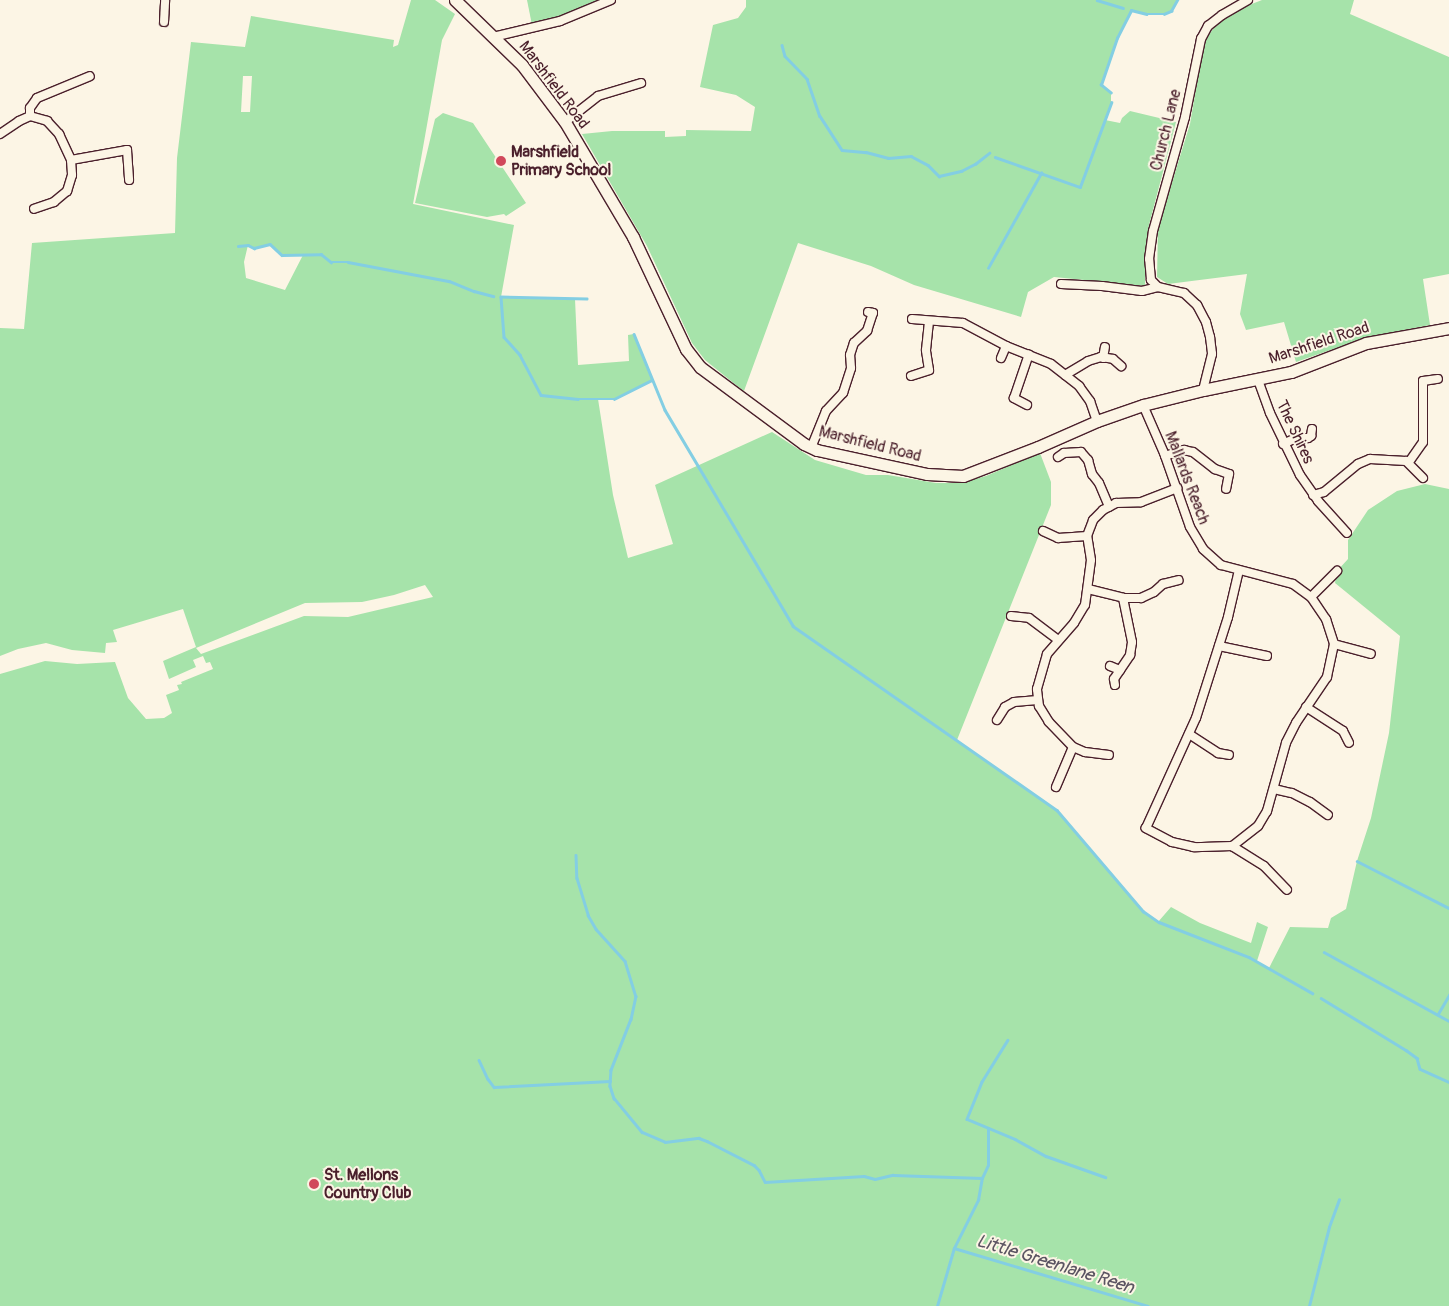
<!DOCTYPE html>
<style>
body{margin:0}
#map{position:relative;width:1449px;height:1306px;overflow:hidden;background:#fcf5e5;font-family:Pangolin,sans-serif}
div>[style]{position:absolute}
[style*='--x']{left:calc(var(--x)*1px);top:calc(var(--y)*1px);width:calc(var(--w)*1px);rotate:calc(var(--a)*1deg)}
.green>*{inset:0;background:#a6e3aa}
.stream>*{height:2.5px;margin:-1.25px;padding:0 1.25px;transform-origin:1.25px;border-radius:1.25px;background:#83cee3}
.roads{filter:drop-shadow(1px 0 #4a1f2b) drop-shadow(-1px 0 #4a1f2b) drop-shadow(0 1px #4a1f2b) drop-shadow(0 -1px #4a1f2b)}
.street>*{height:8px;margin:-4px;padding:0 4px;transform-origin:4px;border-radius:4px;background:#fcf5e5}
.secondary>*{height:11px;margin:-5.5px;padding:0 5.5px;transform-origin:5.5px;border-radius:5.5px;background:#fcf5e5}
.dots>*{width:14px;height:14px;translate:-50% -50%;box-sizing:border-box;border:2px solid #fcf5e5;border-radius:50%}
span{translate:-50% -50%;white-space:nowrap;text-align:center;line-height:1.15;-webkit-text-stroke:4px #fcf5e5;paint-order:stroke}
.street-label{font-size:16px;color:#4a1f2b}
.poi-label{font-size:16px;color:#4a1f2b;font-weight:700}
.left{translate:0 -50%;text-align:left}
.water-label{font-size:18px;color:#5b5462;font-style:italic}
</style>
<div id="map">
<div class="green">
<i style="clip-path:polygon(evenodd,411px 0,435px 0,455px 14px,442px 40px,413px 204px,514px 225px,501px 297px,575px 299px,578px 365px,629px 361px,628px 335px,634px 334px,652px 380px,614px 399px,598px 399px,613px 495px,628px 558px,673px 544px,655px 485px,772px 432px,815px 460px,866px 475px,888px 475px,936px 483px,961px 483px,986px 476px,1040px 453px,1051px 482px,1051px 505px,957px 740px,1057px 810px,1143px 911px,1158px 922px,1171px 907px,1200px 923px,1251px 943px,1257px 922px,1268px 927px,1257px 961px,1269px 968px,1290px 927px,1328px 928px,1331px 918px,1346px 909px,1357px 861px,1371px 818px,1389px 733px,1400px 636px,1335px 583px,1337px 571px,1348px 559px,1348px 540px,1368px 510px,1397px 491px,1425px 484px,1449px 489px,1449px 1306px,0 1306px,0 674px,45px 661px,77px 664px,115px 662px,128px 698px,146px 719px,164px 718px,172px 713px,166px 695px,179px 690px,177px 685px,182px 684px,181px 682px,213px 669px,210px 662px,206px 663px,203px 656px,193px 660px,196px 667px,169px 679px,163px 661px,196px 647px,183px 609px,113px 630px,117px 642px,106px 643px,105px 653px,72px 650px,46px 643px,18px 649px,0 656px,0 328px,24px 329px,32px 243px,175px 233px,177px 158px,191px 42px,245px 47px,251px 16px,394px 40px,393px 47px,398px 45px,411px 0,243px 76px,252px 76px,250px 112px,241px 112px,243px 76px,411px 0,270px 244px,282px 255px,303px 255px,285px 290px,246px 278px,244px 262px,248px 245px,254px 248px,270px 244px,411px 0,425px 585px,433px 597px,348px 617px,304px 616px,201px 654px,196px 648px,305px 603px,362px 602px,394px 595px,425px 585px)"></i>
<i style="clip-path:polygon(527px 0,605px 0,575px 15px,532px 25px)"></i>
<i style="clip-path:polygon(746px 0,1177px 0,1171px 11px,1164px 14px,1147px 14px,1131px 11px,1117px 38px,1101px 84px,1111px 93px,1111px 103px,1105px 120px,1120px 123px,1122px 118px,1130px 111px,1176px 122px,1149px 225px,1145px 258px,1145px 286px,1054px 277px,1028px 292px,1021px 317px,914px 285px,871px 266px,798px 243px,744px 391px,736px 385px,705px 360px,692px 343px,647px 246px,582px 134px,612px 131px,665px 131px,665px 137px,686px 136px,686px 130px,751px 131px,755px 107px,736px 95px,700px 87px,713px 25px,738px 18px,746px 7px)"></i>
<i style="clip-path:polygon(1262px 0,1354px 0,1350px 14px,1449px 57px,1449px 274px,1423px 279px,1430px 325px,1365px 338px,1296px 362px,1284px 322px,1246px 330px,1240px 314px,1247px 274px,1168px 284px,1157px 277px,1158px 228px,1190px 124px,1201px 59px,1207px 37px,1220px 20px,1234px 11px)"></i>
<i style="clip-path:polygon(443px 113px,473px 123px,526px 203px,506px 216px,504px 214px,487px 217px,415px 203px,435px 119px)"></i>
</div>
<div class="stream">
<i style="--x:1097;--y:0;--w:27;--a:17"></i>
<i style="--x:782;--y:45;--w:11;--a:75"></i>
<i style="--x:785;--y:56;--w:32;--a:46"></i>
<i style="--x:807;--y:79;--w:39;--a:71"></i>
<i style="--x:820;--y:116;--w:40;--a:57.1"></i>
<i style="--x:842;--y:150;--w:24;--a:5"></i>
<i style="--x:866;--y:152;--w:23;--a:15"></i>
<i style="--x:888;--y:158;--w:23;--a:-5"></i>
<i style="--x:911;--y:156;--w:19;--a:28"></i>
<i style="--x:928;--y:165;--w:16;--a:45"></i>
<i style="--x:939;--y:176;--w:23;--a:-13"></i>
<i style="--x:961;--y:171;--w:16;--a:-27"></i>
<i style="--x:975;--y:164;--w:18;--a:-38"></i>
<i style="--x:1111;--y:93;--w:13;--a:-141"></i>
<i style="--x:1101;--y:85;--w:50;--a:-71.2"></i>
<i style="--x:1117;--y:38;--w:31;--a:-63"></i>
<i style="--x:1131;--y:10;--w:16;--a:14"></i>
<i style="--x:1147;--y:14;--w:17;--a:0"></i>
<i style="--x:1164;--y:14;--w:8;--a:-23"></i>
<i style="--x:1171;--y:11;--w:13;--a:-61"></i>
<i style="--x:995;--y:157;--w:90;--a:19.4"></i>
<i style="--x:1080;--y:187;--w:90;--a:-69.7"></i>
<i style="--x:238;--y:246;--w:10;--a:-6"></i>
<i style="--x:248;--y:245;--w:7;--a:27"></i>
<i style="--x:254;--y:248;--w:16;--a:-14"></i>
<i style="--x:270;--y:244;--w:16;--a:43"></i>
<i style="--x:282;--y:255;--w:39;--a:-1"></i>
<i style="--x:321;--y:254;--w:13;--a:39"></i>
<i style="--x:331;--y:262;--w:17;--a:0"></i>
<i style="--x:348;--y:262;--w:103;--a:10.7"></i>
<i style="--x:449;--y:281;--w:27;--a:22"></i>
<i style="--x:474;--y:291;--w:20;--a:15"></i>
<i style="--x:988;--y:268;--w:109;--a:-60.8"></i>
<i style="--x:587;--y:299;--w:86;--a:-178.7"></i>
<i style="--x:501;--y:297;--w:40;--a:85.7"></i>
<i style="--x:504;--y:337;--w:24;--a:48"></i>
<i style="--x:520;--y:355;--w:45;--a:62.3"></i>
<i style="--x:541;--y:395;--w:37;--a:6"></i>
<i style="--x:578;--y:399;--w:36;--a:0"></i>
<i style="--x:614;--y:399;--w:42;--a:-26.6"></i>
<i style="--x:634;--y:334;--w:82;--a:67.8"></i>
<i style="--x:665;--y:410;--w:251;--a:59.3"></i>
<i style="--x:793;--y:626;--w:322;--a:34.9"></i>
<i style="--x:1057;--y:810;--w:133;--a:49.6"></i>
<i style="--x:1143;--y:911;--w:19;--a:35"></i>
<i style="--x:1159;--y:922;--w:97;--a:21.3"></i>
<i style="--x:1249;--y:957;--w:73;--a:29.7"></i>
<i style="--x:576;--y:855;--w:23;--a:88"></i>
<i style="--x:577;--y:878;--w:39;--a:73"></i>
<i style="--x:588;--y:915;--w:16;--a:60"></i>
<i style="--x:596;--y:929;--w:43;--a:47.8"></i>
<i style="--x:625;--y:961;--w:37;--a:73"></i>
<i style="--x:636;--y:996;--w:24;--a:102"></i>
<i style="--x:631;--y:1019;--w:55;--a:111.4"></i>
<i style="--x:611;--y:1070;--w:16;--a:94"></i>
<i style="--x:610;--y:1086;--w:13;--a:72"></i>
<i style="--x:614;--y:1098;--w:44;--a:50.5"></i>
<i style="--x:642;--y:1132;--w:25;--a:23"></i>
<i style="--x:665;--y:1142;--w:34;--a:-7"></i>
<i style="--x:699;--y:1138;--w:9;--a:21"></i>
<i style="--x:707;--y:1141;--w:53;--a:27.1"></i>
<i style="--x:754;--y:1165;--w:7;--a:45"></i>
<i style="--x:759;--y:1170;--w:13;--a:63"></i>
<i style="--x:765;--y:1182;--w:99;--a:-3.5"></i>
<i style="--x:864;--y:1176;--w:11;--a:15"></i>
<i style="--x:875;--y:1179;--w:18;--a:-13"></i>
<i style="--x:893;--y:1175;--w:89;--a:1.9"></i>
<i style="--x:1357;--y:861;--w:103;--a:27.1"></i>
<i style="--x:1324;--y:952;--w:143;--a:28.9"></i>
<i style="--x:1321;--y:998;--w:100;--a:31.5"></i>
<i style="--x:1406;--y:1050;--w:14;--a:36"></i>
<i style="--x:1417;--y:1058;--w:11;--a:75"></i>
<i style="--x:1420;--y:1069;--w:32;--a:24"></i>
<i style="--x:1438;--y:1014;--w:22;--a:-60"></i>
<i style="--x:1008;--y:1040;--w:49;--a:121.8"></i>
<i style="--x:982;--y:1082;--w:40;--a:112"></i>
<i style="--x:967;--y:1119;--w:52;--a:22.6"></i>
<i style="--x:1015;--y:1139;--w:35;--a:29"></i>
<i style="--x:1046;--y:1156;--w:63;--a:19.6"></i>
<i style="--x:479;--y:1060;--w:21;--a:65"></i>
<i style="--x:488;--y:1079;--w:10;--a:53"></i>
<i style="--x:494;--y:1087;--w:116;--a:-3"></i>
<i style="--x:954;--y:1248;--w:54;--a:-63.4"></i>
<i style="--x:978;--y:1200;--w:22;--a:-80"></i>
<i style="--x:982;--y:1178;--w:14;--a:-65"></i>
<i style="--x:988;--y:1165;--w:36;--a:-90"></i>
<i style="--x:937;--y:1306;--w:60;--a:-73.7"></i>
<i style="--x:954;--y:1248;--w:202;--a:16.6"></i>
<i style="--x:1309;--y:1306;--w:81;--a:-75.8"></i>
<i style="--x:1329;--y:1227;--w:29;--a:-70"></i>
</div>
<div class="roads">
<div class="street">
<i style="--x:164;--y:22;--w:22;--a:-87"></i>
<i style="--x:493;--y:37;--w:69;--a:-13.4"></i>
<i style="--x:560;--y:21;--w:55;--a:-22.4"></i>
<i style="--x:30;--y:116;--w:18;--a:16"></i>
<i style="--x:47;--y:121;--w:18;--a:47"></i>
<i style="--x:59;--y:134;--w:29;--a:65"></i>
<i style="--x:71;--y:160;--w:15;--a:86"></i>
<i style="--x:72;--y:175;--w:17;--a:107"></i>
<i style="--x:67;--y:191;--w:17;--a:140"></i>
<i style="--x:54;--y:202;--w:21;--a:161"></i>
<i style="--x:565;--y:122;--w:42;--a:-38.2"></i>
<i style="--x:598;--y:96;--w:45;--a:-16.8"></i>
<i style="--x:0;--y:134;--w:23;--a:-34"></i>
<i style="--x:19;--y:121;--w:12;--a:-24"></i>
<i style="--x:30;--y:116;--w:8;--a:-90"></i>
<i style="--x:30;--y:108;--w:12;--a:-55"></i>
<i style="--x:37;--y:98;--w:57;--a:-22.5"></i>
<i style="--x:71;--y:160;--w:57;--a:-10.1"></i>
<i style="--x:127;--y:150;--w:30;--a:86"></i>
<i style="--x:1061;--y:284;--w:41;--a:2.8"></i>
<i style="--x:1102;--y:286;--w:40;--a:7.1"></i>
<i style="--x:1142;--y:291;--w:16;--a:-14"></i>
<i style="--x:1158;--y:287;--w:27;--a:13"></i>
<i style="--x:1184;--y:293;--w:18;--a:43"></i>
<i style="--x:1197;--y:305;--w:19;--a:62"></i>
<i style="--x:1206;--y:322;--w:16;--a:75"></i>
<i style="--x:1210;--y:337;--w:17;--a:83"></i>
<i style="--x:1212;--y:354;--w:37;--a:104"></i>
<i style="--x:1158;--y:287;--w:10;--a:-135"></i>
<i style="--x:1151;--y:280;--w:21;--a:-95"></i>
<i style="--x:1149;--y:259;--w:28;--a:-82"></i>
<i style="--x:1153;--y:231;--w:118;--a:-74.3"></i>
<i style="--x:1185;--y:117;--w:80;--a:-78.4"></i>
<i style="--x:1201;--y:39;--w:15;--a:-62"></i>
<i style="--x:1208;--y:26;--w:18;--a:-38"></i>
<i style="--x:1222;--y:15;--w:30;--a:-30"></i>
<i style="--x:912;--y:319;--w:51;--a:4.5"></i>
<i style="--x:963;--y:323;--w:49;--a:28.1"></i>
<i style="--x:1006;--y:346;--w:48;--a:21.8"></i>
<i style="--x:1051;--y:364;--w:36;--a:38"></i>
<i style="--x:1079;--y:386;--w:19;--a:54"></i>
<i style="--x:1090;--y:401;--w:21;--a:71"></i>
<i style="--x:1001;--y:358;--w:13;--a:-67"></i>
<i style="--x:1103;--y:358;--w:11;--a:-80"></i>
<i style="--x:1065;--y:375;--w:27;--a:-31"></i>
<i style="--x:1088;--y:361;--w:14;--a:-17"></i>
<i style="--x:1101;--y:357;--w:12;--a:9"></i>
<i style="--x:1113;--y:359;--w:11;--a:41"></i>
<i style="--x:911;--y:376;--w:19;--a:-18"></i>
<i style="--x:929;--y:370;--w:20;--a:-99"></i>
<i style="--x:926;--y:350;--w:29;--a:-84"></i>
<i style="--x:1258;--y:380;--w:35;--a:70"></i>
<i style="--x:1270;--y:413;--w:69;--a:64.2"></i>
<i style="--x:1300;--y:475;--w:32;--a:55"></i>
<i style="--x:1318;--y:501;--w:43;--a:47.8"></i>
<i style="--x:1027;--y:405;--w:15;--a:-152"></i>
<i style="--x:1014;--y:398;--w:46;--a:-71.2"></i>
<i style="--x:1143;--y:405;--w:52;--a:66.4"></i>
<i style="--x:1164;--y:453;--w:78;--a:70.6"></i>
<i style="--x:1190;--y:527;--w:26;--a:59"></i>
<i style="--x:1203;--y:549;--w:24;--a:42"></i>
<i style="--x:1221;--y:565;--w:74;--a:14.8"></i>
<i style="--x:1293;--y:584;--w:22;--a:36"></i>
<i style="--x:1311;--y:597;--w:27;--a:56"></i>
<i style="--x:1326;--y:619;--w:26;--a:72"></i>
<i style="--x:1334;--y:644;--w:34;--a:102"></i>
<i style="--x:1327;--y:677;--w:55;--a:124"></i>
<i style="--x:1296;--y:723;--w:22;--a:117"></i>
<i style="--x:1286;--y:743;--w:71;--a:105.6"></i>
<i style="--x:1267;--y:811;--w:17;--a:121"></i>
<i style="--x:1258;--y:826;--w:33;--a:142"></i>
<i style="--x:1232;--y:846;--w:38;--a:178"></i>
<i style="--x:1194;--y:847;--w:23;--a:-167"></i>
<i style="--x:1172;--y:842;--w:30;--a:-152"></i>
<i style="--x:1146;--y:828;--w:121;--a:-65.6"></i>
<i style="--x:1196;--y:718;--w:106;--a:-72.4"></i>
<i style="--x:1228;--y:617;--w:48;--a:-76.8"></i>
<i style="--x:1283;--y:444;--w:14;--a:-25"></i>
<i style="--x:1296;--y:438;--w:12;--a:0"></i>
<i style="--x:1308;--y:438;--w:4;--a:-34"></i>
<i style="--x:1311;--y:436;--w:7;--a:-82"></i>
<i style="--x:811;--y:448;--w:40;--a:-68"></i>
<i style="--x:826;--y:411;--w:25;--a:-47"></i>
<i style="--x:843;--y:393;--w:26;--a:-72"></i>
<i style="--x:851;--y:368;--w:13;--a:-94"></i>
<i style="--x:850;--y:355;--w:13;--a:-72"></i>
<i style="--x:854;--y:343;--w:18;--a:-43"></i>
<i style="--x:867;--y:331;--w:19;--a:-72"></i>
<i style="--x:873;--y:313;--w:5;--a:-169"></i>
<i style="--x:1165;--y:456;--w:20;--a:-18"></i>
<i style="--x:1184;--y:450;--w:9;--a:13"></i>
<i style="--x:1193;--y:452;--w:28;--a:38"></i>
<i style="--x:1215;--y:469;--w:15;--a:20"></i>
<i style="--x:1229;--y:474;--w:15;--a:101"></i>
<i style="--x:1058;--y:457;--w:7;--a:-34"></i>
<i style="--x:1064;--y:453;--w:17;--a:-3"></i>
<i style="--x:1081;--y:452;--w:11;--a:49"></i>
<i style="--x:1088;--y:460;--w:15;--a:74"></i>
<i style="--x:1092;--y:474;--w:11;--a:52"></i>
<i style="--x:1099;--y:483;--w:26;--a:67"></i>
<i style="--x:1409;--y:462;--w:24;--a:-55"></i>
<i style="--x:1423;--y:442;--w:61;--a:-90"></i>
<i style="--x:1423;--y:381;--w:15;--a:-8"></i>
<i style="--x:1313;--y:495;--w:11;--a:-15"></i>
<i style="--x:1324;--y:492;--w:44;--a:-39.5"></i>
<i style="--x:1358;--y:464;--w:13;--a:-23"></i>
<i style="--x:1370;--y:459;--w:36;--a:3"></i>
<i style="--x:1406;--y:461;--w:24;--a:45"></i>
<i style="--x:1043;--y:531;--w:17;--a:25"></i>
<i style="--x:1058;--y:538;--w:29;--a:-4"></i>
<i style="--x:1088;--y:589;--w:36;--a:14"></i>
<i style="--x:1123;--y:598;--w:18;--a:0"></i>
<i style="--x:1141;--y:598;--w:14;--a:-25"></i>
<i style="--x:1154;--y:592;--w:12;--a:-42"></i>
<i style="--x:1163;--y:584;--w:16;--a:-14"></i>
<i style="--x:1311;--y:597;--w:37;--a:-45"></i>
<i style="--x:1011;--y:616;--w:18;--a:6"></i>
<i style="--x:1029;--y:618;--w:36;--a:37"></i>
<i style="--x:1334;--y:644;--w:38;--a:15"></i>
<i style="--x:1219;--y:646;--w:49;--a:11.8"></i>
<i style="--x:1110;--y:666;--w:11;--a:22"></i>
<i style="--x:1115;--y:685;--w:6;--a:-99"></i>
<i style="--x:1114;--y:679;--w:29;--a:-56"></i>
<i style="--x:1130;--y:655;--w:13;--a:-81"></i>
<i style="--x:1132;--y:642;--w:45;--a:-101.6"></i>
<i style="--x:1306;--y:707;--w:44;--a:33"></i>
<i style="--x:1343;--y:731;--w:13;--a:63"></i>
<i style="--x:997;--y:720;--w:15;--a:-58"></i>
<i style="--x:1005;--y:707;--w:10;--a:-29"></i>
<i style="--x:1014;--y:702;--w:24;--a:-5"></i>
<i style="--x:1189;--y:734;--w:35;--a:33"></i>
<i style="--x:1218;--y:753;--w:11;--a:10"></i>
<i style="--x:1073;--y:747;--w:13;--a:23"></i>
<i style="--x:1085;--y:752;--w:24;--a:7"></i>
<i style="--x:1056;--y:787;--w:43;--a:-67"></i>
<i style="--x:1073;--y:747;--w:35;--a:-134"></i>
<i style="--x:1049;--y:722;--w:19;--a:-122"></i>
<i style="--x:1039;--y:706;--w:17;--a:-97"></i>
<i style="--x:1037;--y:689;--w:36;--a:-74"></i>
<i style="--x:1047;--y:654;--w:41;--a:-48.9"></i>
<i style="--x:1074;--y:623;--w:21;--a:-59"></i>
<i style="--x:1085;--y:605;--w:45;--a:-82.4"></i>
<i style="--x:1091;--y:560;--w:24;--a:-99"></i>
<i style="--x:1087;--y:536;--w:17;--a:-69"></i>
<i style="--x:1093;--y:520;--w:14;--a:-45"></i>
<i style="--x:1103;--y:510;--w:15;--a:-28"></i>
<i style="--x:1116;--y:503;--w:25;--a:-2"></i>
<i style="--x:1141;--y:502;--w:39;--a:-21"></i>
<i style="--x:1274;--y:789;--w:18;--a:13"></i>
<i style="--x:1292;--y:793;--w:20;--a:27"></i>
<i style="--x:1310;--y:802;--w:22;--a:36"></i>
<i style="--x:1232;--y:846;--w:38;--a:32"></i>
<i style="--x:1264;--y:866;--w:33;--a:46"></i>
</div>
<div class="secondary">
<i style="--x:455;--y:0;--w:93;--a:44.1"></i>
<i style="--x:522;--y:65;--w:71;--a:53"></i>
<i style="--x:565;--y:122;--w:134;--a:59.4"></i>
<i style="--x:633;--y:237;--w:124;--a:64.7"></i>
<i style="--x:686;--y:349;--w:23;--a:52"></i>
<i style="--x:700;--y:367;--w:129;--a:36.5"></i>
<i style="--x:804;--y:444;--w:14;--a:25"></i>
<i style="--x:817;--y:450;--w:113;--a:12.3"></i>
<i style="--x:927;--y:474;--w:36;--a:3"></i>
<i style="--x:963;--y:476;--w:80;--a:-21.1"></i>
<i style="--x:1038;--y:447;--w:64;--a:-23.8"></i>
<i style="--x:1097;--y:421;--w:49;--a:-19.2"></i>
<i style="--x:1143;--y:405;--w:62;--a:-14"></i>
<i style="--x:1203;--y:390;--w:90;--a:-11.6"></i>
<i style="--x:1291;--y:372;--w:80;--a:-21.1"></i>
<i style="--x:1366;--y:343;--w:84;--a:-10.2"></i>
</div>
</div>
<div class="dots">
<i style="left:501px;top:161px;background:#d1495b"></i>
<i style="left:314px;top:1184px;background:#d1495b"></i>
</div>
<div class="street-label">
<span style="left:554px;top:85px;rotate:53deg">Marshfield Road</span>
<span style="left:1166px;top:130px;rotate:-76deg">Church Lane</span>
<span style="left:1319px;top:343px;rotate:-18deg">Marshfield Road</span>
<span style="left:1295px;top:432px;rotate:65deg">The Shires</span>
<span style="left:870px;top:444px;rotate:14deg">Marshfield Road</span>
<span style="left:1187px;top:478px;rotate:69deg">Mallards Reach</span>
</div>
<div class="poi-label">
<span class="left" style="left:511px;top:161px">Marshfield<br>Primary School</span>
<span class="left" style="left:324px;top:1184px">St. Mellons<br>Country Club</span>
</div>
<div class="water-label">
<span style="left:1055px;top:1265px;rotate:17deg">Little Greenlane Reen</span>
</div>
</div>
